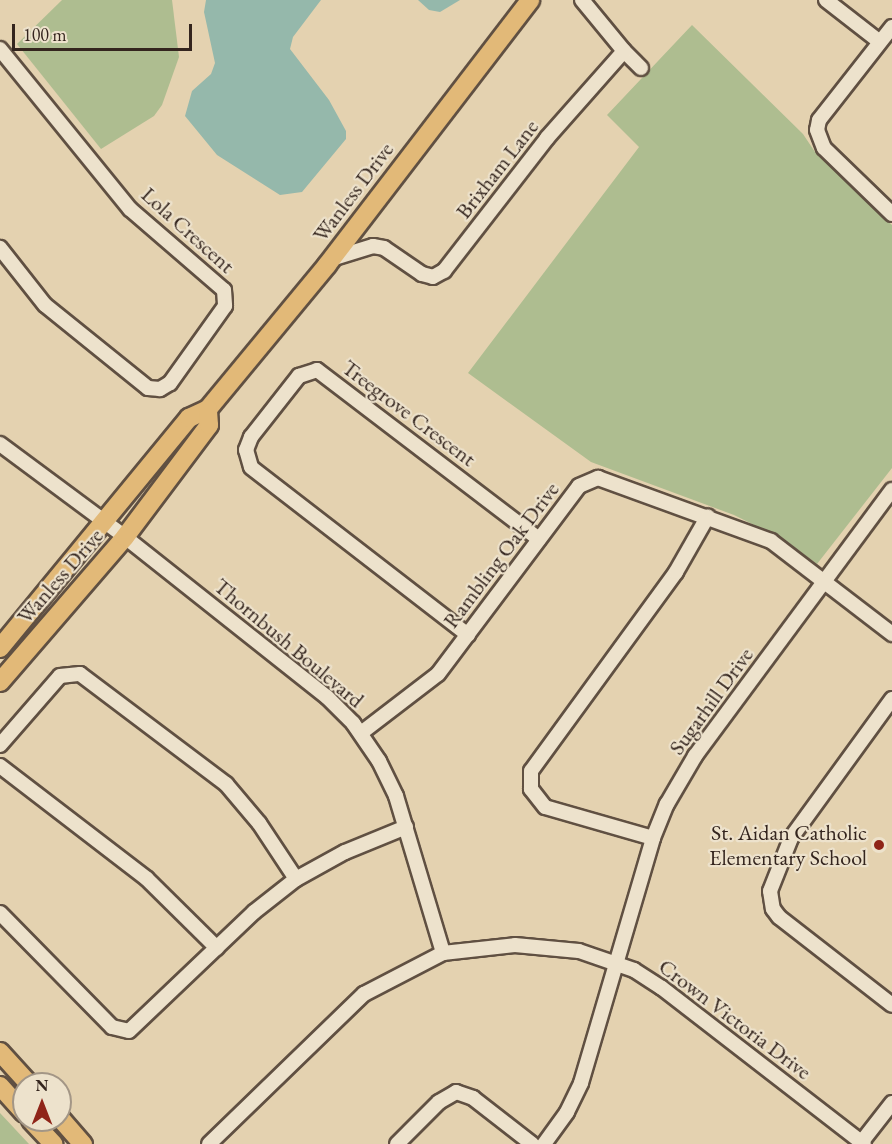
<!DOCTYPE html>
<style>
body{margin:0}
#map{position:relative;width:892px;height:1144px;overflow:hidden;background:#e4d2b0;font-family:"EB Garamond",serif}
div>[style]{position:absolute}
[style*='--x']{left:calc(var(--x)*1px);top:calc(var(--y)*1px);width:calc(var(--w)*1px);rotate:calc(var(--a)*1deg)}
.green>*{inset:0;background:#aebd90}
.water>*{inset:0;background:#95b8ab}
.roads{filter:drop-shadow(2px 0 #605042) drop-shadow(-2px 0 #605042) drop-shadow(0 2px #605042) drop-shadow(0 -2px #605042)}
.minor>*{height:14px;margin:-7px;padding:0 7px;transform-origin:7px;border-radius:7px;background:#ede2cc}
.major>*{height:18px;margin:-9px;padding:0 9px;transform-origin:9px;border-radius:9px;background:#e2b978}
.dots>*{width:16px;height:16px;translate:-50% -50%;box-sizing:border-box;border:3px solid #ede2cc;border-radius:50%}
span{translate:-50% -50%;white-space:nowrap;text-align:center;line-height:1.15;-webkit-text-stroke:4.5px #ede2cc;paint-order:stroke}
.street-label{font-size:22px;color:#34251e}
.poi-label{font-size:22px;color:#34251e}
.right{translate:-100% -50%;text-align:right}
.north{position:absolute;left:12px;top:1072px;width:60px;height:60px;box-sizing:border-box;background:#ede2cc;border:2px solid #a39686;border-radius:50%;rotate:0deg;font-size:16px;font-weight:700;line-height:24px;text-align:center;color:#34251e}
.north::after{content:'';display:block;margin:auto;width:21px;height:27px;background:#8f2418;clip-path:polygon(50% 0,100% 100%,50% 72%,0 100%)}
.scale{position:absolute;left:12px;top:24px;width:180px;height:27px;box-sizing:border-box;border:3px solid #34251e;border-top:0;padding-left:8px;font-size:18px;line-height:21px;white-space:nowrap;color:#34251e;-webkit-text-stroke:4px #ede2cc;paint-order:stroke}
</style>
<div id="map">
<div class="green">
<i style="clip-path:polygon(62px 0,172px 0,179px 57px,162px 105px,154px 116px,101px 149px,17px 44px)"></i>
<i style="clip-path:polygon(692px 25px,803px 134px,815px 152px,892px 225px,892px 468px,817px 564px,786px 541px,734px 515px,591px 462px,468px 373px,639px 147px,607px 115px)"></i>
<i style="clip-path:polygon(0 1113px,29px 1144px,0 1144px)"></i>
</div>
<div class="water">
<i style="clip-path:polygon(206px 0,321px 0,293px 37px,290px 49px,329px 100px,346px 131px,346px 139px,302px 192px,280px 195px,217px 155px,185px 116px,192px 91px,211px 74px,215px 63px,204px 12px)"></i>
<i style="clip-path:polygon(418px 0,460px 0,440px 12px,429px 10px)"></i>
</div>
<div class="roads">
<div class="minor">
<i style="--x:826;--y:0;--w:68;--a:37.9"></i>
<i style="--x:892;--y:27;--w:118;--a:128.1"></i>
<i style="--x:819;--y:120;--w:10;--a:101"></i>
<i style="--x:817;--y:130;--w:19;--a:69"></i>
<i style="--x:824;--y:148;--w:95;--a:44.1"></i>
<i style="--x:0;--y:49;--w:206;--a:50.9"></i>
<i style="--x:130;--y:209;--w:124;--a:40.8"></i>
<i style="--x:224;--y:290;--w:16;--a:86"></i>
<i style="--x:225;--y:306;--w:95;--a:125.5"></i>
<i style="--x:170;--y:383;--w:12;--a:149"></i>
<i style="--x:160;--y:389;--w:12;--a:-175"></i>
<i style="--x:148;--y:388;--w:132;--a:-141.1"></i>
<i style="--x:45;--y:305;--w:73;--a:-128.3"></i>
<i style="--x:624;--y:51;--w:24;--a:45"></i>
<i style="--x:331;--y:259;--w:44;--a:-17.2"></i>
<i style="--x:373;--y:246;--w:11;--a:10"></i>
<i style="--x:384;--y:248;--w:46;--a:34.4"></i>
<i style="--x:422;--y:274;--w:11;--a:15"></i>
<i style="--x:433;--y:277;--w:13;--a:-29"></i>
<i style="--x:444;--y:271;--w:168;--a:-52.2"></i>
<i style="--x:547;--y:138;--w:116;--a:-48.5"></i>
<i style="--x:624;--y:51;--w:66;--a:-129.5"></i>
<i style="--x:0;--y:444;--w:156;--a:36.6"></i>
<i style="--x:125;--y:537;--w:258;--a:38.4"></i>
<i style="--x:327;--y:697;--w:37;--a:45"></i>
<i style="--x:353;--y:723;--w:46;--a:55.6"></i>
<i style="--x:379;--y:761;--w:39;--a:64"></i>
<i style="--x:396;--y:796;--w:164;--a:73.3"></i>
<i style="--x:468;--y:635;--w:274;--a:-142.3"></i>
<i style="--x:251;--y:467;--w:18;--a:-106"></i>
<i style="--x:246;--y:450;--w:14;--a:-69"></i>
<i style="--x:251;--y:437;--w:78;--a:-51.8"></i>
<i style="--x:299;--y:376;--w:19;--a:-18"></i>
<i style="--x:317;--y:370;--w:279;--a:37.3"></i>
<i style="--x:892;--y:699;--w:172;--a:126"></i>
<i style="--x:791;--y:838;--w:57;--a:111.6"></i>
<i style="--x:770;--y:891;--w:18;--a:81"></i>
<i style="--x:773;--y:909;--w:10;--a:53"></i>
<i style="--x:779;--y:917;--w:143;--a:37.9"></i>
<i style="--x:361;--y:733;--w:97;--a:-37.5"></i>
<i style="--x:438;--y:674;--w:235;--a:-53.1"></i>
<i style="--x:579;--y:486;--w:21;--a:-23"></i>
<i style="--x:598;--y:478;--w:184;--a:20"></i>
<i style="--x:771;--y:541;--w:153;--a:37.5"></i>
<i style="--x:0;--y:745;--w:91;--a:-49"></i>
<i style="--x:60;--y:676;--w:20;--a:-6"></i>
<i style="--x:80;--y:674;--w:183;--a:37"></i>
<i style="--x:226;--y:784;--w:51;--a:49.8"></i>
<i style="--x:259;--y:823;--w:67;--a:56.5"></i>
<i style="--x:0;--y:766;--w:185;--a:37.5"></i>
<i style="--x:147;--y:879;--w:98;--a:44.6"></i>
<i style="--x:653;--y:838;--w:112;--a:-164"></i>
<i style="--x:545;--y:807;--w:23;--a:-128"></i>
<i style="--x:531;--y:789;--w:18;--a:-90"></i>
<i style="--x:531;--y:771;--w:246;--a:-53.9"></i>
<i style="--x:676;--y:572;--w:64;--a:-60.3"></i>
<i style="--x:0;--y:913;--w:160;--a:45.5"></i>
<i style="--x:112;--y:1027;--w:17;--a:13"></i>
<i style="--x:129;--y:1031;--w:173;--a:-43.6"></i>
<i style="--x:254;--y:912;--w:53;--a:-38.2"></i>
<i style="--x:296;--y:879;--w:56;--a:-28.9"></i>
<i style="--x:345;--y:852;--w:66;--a:-22.3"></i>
<i style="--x:209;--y:1144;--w:216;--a:-44.1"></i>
<i style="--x:364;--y:994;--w:89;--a:-27.4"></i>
<i style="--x:443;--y:953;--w:72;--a:-6.3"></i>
<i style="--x:515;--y:945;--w:64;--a:5.4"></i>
<i style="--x:579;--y:951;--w:58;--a:19.1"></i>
<i style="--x:634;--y:970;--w:33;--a:33"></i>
<i style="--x:662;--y:988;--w:255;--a:37.7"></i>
<i style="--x:397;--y:1144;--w:59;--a:-45"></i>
<i style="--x:439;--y:1102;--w:20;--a:-30"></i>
<i style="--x:456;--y:1092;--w:18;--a:19"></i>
<i style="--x:473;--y:1098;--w:75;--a:37.9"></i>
<i style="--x:544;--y:1144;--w:39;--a:-54"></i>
<i style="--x:567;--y:1112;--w:32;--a:-64"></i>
<i style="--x:581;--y:1083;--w:255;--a:-73.6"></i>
<i style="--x:653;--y:838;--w:37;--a:-68"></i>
<i style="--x:667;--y:804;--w:56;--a:-59.7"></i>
<i style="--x:695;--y:756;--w:331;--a:-53.5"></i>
<i style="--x:860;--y:1144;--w:52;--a:-52"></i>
</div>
<div class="major">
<i style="--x:0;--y:648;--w:298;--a:-50.6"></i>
<i style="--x:189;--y:418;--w:21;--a:-25"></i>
<i style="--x:208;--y:409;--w:187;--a:-50.4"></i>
<i style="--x:327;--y:265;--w:334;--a:-52.5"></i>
<i style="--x:0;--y:682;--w:191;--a:-49.2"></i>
<i style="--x:125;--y:537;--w:140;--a:-53.1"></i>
<i style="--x:209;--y:425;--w:16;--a:-94"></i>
<i style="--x:0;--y:1052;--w:43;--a:47.8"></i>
<i style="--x:0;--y:1086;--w:36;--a:48"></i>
<i style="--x:60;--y:1118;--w:35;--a:49"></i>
<i style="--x:31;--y:1120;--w:33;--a:47"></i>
</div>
</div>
<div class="dots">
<i style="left:879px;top:845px;background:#8f2418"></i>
</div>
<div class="street-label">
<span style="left:497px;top:169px;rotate:-52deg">Brixham Lane</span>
<span style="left:353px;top:192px;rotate:-53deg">Wanless Drive</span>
<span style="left:188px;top:230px;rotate:42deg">Lola Crescent</span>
<span style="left:409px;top:413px;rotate:37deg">Treegrove Crescent</span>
<span style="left:501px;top:555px;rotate:-53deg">Rambling Oak Drive</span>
<span style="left:60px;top:576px;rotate:-49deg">Wanless Drive</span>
<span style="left:289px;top:643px;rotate:40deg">Thornbush Boulevard</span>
<span style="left:711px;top:701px;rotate:-54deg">Sugarhill Drive</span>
<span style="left:735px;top:1019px;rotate:37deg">Crown Victoria Drive</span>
</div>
<div class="poi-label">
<span class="right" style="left:867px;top:845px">St. Aidan Catholic<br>Elementary School</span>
</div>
<div class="north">N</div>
<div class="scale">100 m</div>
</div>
